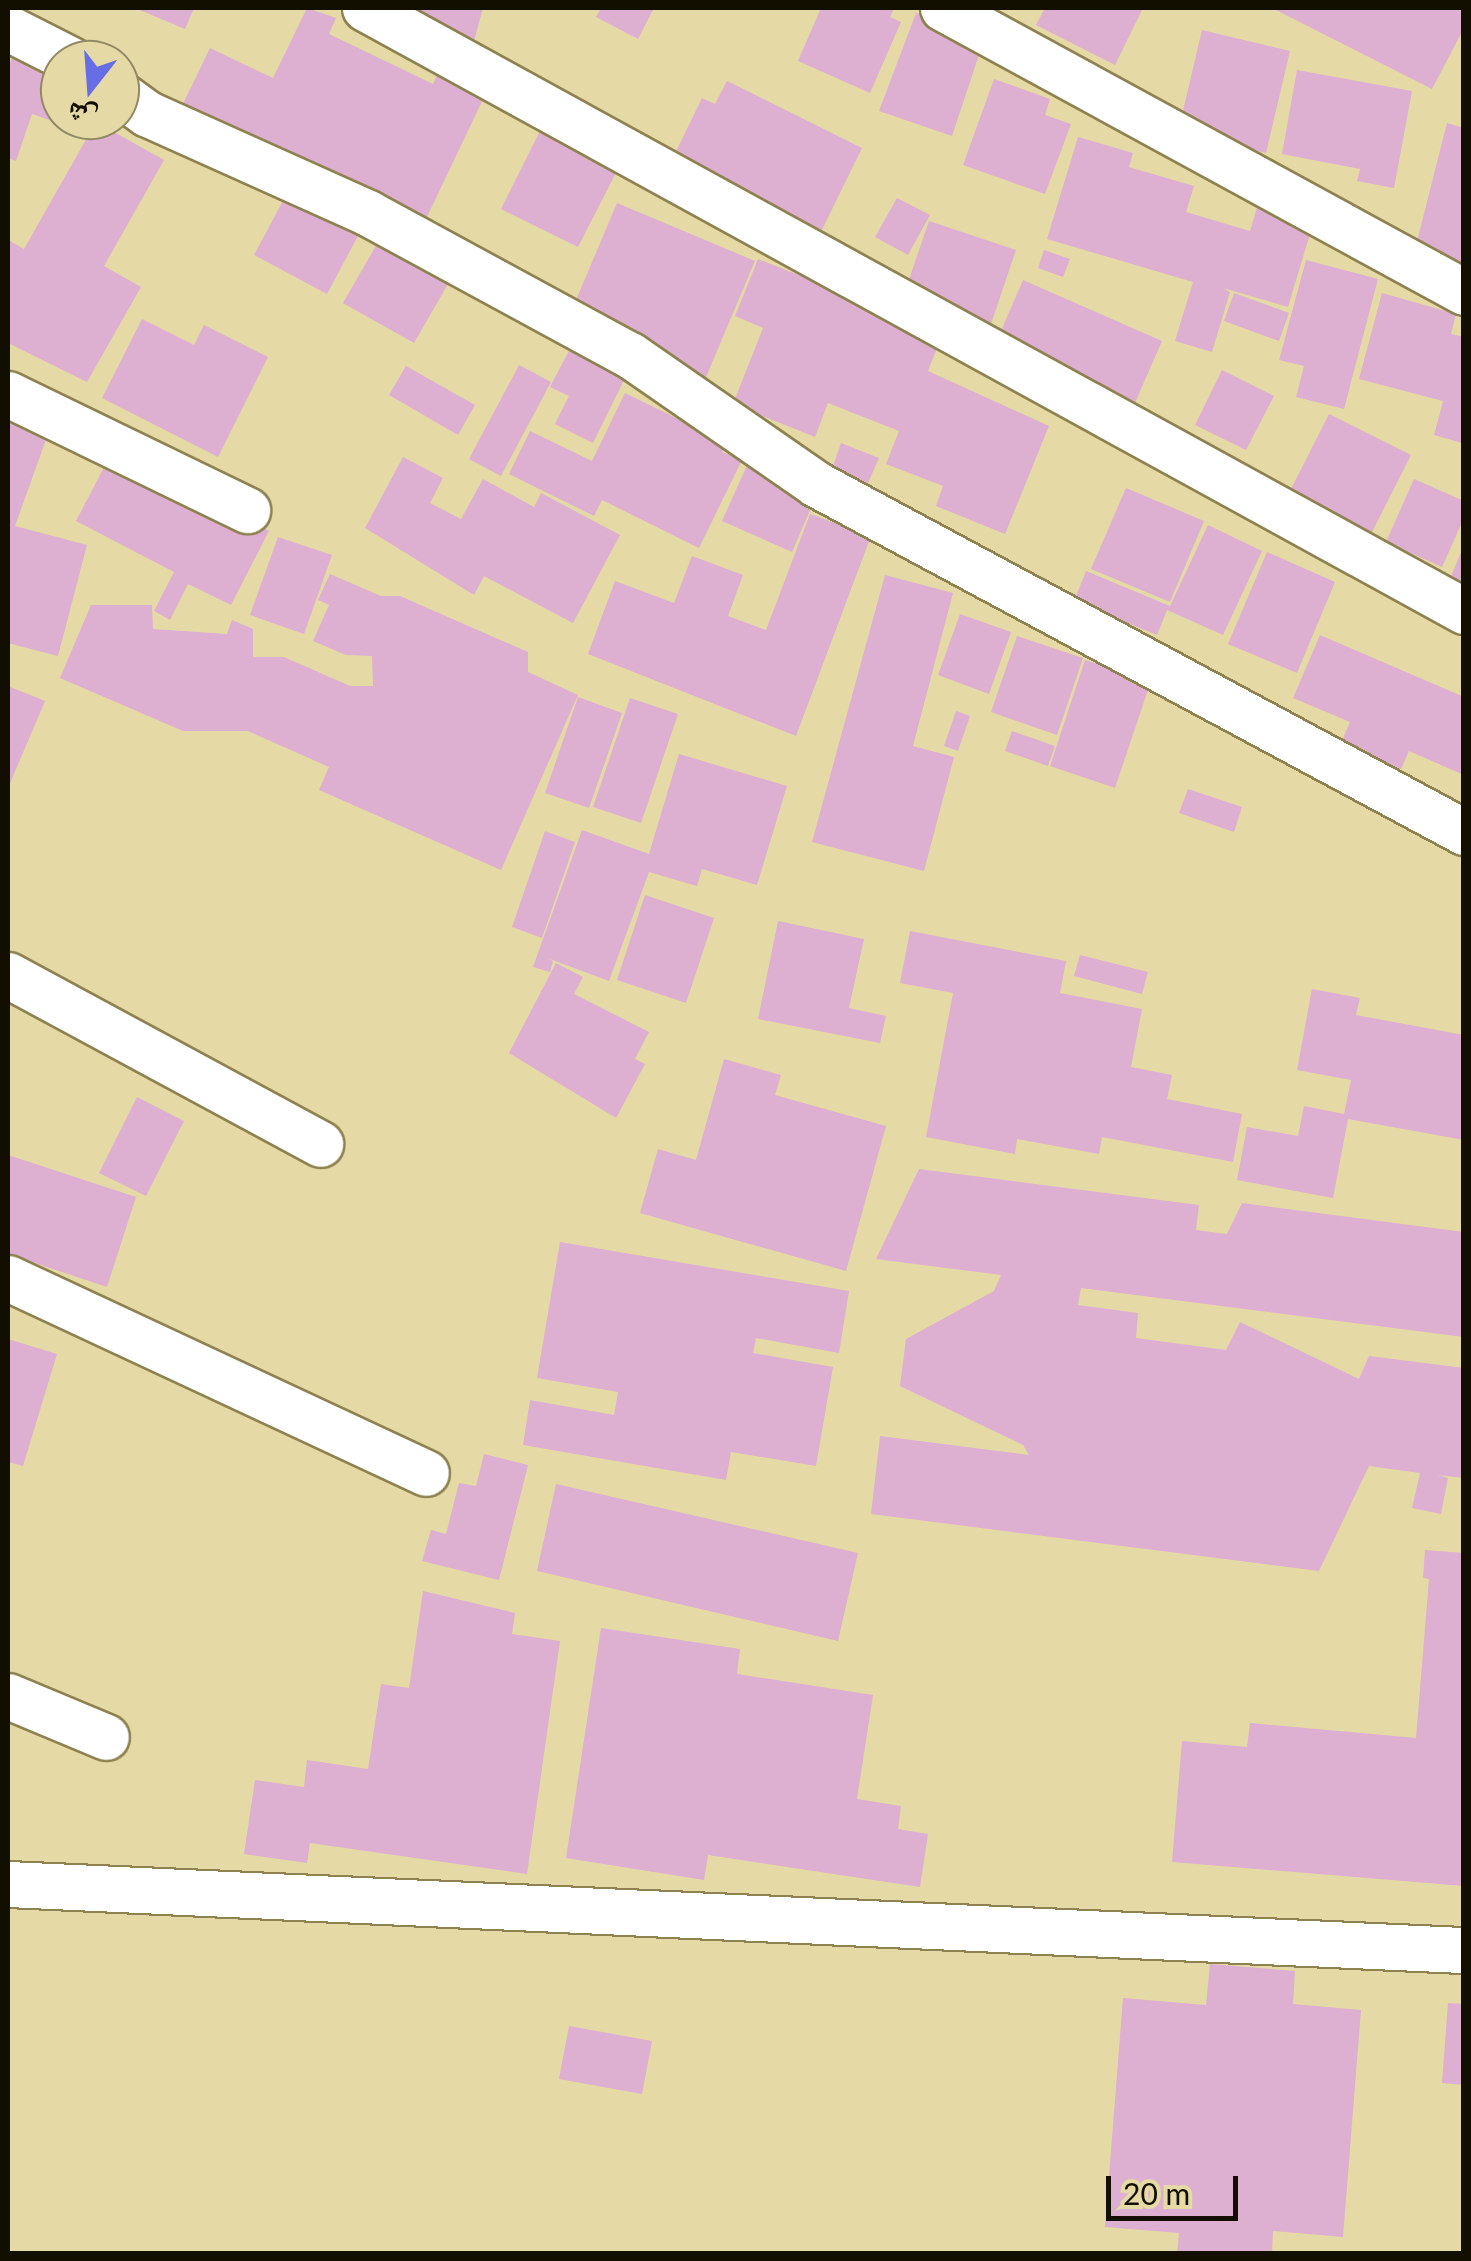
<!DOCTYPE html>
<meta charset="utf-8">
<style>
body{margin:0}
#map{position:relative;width:1471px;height:2261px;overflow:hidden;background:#e5daa5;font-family:Lato,"Noto Naskh Arabic",sans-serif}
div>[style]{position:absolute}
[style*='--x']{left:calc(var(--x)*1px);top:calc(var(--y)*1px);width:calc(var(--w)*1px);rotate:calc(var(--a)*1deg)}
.building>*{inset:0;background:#ddafd0}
.roads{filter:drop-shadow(2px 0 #8d8250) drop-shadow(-2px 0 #8d8250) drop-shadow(0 2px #8d8250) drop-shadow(0 -2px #8d8250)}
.street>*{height:45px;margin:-22.5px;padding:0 22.5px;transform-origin:22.5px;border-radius:22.5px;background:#fff}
span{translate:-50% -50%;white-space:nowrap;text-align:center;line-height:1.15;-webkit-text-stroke:9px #e5daa5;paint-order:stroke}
.frame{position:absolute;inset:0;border:10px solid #130f00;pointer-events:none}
.north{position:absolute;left:40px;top:40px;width:100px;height:100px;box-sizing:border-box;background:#e5daa5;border:2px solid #918963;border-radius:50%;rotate:197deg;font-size:28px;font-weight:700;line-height:40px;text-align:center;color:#130f00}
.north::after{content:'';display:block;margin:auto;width:35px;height:45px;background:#666de5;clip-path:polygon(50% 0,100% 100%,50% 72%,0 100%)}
.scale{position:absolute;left:1106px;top:2176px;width:132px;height:45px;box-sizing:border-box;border:5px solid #130f00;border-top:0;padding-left:12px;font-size:30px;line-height:35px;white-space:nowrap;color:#130f00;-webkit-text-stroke:8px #e5daa5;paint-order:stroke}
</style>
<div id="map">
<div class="building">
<i style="clip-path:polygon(135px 8px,194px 8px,185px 29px)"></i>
<i style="clip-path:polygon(307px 8px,336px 18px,329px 34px,433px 84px,439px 71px,486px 93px,425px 221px,178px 114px,210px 48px,273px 78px)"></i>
<i style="clip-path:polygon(386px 8px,483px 8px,471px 52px)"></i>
<i style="clip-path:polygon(601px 8px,654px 8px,638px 39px,596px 17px)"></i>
<i style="clip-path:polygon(821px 8px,894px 8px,890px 17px,901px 22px,870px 93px,798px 61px)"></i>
<i style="clip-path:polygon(1045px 8px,1143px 8px,1115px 65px,1036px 25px)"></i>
<i style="clip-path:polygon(1272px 8px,1464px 8px,1464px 28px,1432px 89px)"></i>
<i style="clip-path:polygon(916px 13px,985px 37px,952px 136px,879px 111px)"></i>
<i style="clip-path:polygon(1202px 30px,1290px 51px,1266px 153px,1178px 132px)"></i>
<i style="clip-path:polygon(18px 45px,60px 60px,60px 117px,58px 123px,32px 114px,16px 161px,8px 158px,8px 67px)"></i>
<i style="clip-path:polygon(1297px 70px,1412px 91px,1394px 188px,1357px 181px,1360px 169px,1282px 154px)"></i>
<i style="clip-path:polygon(994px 79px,1050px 99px,1045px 115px,1071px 124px,1045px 194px,963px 165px)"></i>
<i style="clip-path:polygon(727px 81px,862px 148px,817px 240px,668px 168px,702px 98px,715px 104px)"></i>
<i style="clip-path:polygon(545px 121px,623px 159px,578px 247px,501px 209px)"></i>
<i style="clip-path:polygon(96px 122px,164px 160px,104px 266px,141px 287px,87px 382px,8px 343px,8px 240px,24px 249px)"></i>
<i style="clip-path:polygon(1447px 123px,1464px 128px,1464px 270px,1413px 257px)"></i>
<i style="clip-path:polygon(1078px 137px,1133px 153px,1129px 167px,1194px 186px,1186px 212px,1250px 231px,1259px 201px,1315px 217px,1288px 307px,1223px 288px,1230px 292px,1212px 352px,1175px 341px,1193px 282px,1047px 239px)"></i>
<i style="clip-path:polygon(293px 182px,366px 221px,327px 294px,254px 255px)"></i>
<i style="clip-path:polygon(897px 198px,930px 215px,908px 255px,875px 237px)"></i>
<i style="clip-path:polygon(617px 203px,755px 261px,706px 377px,568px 319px)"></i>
<i style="clip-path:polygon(929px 221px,1016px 250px,990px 327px,903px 297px)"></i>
<i style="clip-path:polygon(385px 230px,456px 270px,414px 343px,343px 303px)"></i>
<i style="clip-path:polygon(1044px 250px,1070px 259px,1063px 277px,1038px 268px)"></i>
<i style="clip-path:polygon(758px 259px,943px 333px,928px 371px,1049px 426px,1005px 534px,936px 506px,943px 486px,886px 464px,899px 431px,828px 403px,815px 437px,733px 404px,763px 328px,735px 316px)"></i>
<i style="clip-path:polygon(1306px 260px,1378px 279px,1344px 409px,1296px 397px,1304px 366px,1279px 360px)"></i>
<i style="clip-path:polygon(1023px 280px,1162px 341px,1127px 421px,988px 361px)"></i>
<i style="clip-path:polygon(1234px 293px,1289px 313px,1279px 341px,1224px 321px)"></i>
<i style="clip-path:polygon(1382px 293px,1456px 314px,1451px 334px,1464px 337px,1462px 443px,1434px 435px,1443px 401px,1359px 379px)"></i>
<i style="clip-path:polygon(142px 319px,194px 345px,204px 325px,268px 357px,218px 457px,102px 398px)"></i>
<i style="clip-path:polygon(571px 347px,627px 374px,593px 443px,555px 424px,569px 396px,550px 387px)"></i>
<i style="clip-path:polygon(519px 365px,551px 382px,501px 476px,469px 459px)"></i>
<i style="clip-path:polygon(406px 366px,475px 405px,458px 435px,389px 395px)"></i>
<i style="clip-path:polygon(1222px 370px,1274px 396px,1246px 450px,1195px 425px)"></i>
<i style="clip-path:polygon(625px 393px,727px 443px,722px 452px,742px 460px,699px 548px,602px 500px,594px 516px,509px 474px,530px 431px,592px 461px)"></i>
<i style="clip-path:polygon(8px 404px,53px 420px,15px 526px,87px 545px,58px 656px,8px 643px)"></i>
<i style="clip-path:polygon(1329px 414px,1411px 455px,1365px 546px,1283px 505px)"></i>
<i style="clip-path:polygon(841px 443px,879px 458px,868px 483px,832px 469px)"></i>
<i style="clip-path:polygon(113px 450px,269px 531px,231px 605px,188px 584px,170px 620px,154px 611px,174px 572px,76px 521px)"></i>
<i style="clip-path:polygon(403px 457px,443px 478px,430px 503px,461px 519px,483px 479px,534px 507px,541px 493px,620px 535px,573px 623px,484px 576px,474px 595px,365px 528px)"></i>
<i style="clip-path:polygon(748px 463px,817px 494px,792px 552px,722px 521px)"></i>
<i style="clip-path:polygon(1414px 479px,1464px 501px,1464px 518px,1442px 567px,1386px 542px)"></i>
<i style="clip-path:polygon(1126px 488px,1204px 521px,1170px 602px,1091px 569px)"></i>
<i style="clip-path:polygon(810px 514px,871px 536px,796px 736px,588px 654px,615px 581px,674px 603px,692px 556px,743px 575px,728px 616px,766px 630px)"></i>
<i style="clip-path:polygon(1208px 525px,1262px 551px,1223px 635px,1167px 610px,1157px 635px,1074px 601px,1086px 571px,1170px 606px)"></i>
<i style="clip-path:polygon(278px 537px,332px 555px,304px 634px,250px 615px)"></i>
<i style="clip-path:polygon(1464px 545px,1464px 591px,1448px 584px)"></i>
<i style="clip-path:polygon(1267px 552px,1335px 582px,1297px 673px,1228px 644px)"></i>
<i style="clip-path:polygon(330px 574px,381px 596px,400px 596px,528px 652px,528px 672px,578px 695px,501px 870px,319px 790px,329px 767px,248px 731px,183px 731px,60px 678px,91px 605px,152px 605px,153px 629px,227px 634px,232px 620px,253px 629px,253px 657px,284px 657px,350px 686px,373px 686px,372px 656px,346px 655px,313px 641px,329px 605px,318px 600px)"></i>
<i style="clip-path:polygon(885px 575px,953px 593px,913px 746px,954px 757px,924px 871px,812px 842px)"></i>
<i style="clip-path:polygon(960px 614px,1011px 632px,989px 694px,938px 675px)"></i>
<i style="clip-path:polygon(1320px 635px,1464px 697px,1464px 775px,1409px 751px,1401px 769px,1341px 743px,1350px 722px,1293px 698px)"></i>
<i style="clip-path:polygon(1017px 636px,1083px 658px,1057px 735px,991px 712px)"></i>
<i style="clip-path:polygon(1085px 660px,1151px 681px,1115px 788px,1050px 766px)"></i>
<i style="clip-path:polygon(8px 686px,45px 701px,8px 788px)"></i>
<i style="clip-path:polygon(578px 697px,622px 713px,589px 808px,545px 793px)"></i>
<i style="clip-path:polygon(630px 698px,678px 714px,641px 823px,593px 807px)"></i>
<i style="clip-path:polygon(956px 711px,970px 716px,958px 751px,944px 746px)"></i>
<i style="clip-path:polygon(1012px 731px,1055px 746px,1048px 766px,1005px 751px)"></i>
<i style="clip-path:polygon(679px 754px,787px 786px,757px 885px,702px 869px,697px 886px,649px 872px,609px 981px,547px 958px,553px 961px,550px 972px,533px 967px,582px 830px,649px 854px)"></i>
<i style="clip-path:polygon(1188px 789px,1242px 807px,1234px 832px,1179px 813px)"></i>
<i style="clip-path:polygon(545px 831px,575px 842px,542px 938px,512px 927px)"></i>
<i style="clip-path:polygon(645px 895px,714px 918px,686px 1003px,617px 980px)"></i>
<i style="clip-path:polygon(778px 921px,864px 939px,849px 1008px,886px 1016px,880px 1043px,758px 1019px)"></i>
<i style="clip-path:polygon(910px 931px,1066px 961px,1060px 993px,1142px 1009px,1131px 1067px,1172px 1075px,1167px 1099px,1242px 1114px,1233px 1162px,1102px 1137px,1099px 1154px,1017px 1139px,1015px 1154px,926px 1137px,953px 993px,900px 983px)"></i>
<i style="clip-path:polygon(1080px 955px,1148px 972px,1142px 994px,1074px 976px)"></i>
<i style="clip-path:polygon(556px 963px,583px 977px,574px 994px,649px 1032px,635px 1059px,645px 1064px,616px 1118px,509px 1053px)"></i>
<i style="clip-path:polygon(1312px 989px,1360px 998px,1356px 1015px,1464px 1035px,1464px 1140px,1348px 1119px,1333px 1198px,1237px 1180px,1247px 1127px,1298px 1136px,1304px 1106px,1344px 1114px,1351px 1080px,1297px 1070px)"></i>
<i style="clip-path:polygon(724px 1059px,781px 1075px,775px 1095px,886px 1126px,846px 1271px,640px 1213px,658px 1149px,696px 1160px)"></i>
<i style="clip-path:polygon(137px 1097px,184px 1121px,146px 1196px,99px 1173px)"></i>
<i style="clip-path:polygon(8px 1155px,136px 1197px,107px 1287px,8px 1254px)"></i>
<i style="clip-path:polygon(919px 1169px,1199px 1205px,1196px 1230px,1227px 1234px,1242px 1203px,1464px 1232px,1464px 1337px,1081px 1288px,1078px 1305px,1138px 1313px,1136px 1338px,1226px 1350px,1240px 1322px,1359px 1379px,1369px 1356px,1464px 1368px,1464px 1478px,1437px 1475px,1448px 1478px,1441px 1514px,1412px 1508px,1420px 1473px,1369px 1466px,1319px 1571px,871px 1514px,880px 1436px,1029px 1455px,1023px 1445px,900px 1386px,906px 1339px,994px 1291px,1001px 1275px,876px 1259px)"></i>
<i style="clip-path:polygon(560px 1242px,849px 1291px,839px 1353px,756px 1338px,753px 1353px,833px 1367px,816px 1466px,731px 1452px,726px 1480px,523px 1445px,530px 1400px,614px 1415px,618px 1392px,537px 1378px)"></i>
<i style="clip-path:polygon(8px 1339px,57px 1354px,23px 1466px,8px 1462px)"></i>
<i style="clip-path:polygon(484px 1454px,528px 1465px,499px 1580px,422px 1561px,431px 1530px,446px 1534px,459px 1483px,476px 1486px)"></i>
<i style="clip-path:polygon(556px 1484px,858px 1553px,838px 1641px,537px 1571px)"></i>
<i style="clip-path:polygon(1425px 1550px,1464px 1553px,1464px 1886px,1172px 1862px,1182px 1741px,1247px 1747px,1250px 1723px,1416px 1738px,1429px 1579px,1423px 1578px)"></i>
<i style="clip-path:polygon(423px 1591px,515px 1613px,512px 1634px,560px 1641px,527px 1874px,310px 1843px,307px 1863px,244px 1854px,255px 1780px,304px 1787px,307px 1760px,368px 1769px,381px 1684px,409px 1688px)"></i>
<i style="clip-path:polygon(601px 1628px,740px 1649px,737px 1674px,873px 1695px,857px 1799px,901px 1806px,898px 1829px,928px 1834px,920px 1887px,708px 1855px,704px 1880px,566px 1858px)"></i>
<i style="clip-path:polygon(1210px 1964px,1295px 1971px,1293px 2004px,1361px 2010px,1343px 2237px,1273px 2231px,1272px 2254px,1177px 2254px,1179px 2233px,1105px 2227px,1123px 1998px,1206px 2005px)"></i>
<i style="clip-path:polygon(1448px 2003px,1464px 2004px,1464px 2085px,1442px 2083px)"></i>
<i style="clip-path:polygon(569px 2026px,652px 2041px,642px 2094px,559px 2079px)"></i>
</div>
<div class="roads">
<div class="street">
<i style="--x:365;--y:8;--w:1254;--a:28.75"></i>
<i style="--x:943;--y:8;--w:593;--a:28.6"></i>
<i style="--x:8;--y:28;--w:71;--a:26.9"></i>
<i style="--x:120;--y:94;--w:34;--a:36"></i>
<i style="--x:148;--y:114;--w:241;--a:24.2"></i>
<i style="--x:368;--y:213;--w:298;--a:28.5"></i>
<i style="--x:630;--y:355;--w:226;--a:34.7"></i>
<i style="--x:816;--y:484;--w:736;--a:28.24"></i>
<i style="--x:8;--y:394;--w:266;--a:25.9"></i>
<i style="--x:8;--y:975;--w:355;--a:28.4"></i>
<i style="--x:8;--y:1278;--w:461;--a:25"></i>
<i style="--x:8;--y:1696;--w:106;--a:22.7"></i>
<i style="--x:8;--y:1884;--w:1457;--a:2.6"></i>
</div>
</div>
<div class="frame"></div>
<div class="north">ش</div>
<div class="scale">20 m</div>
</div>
